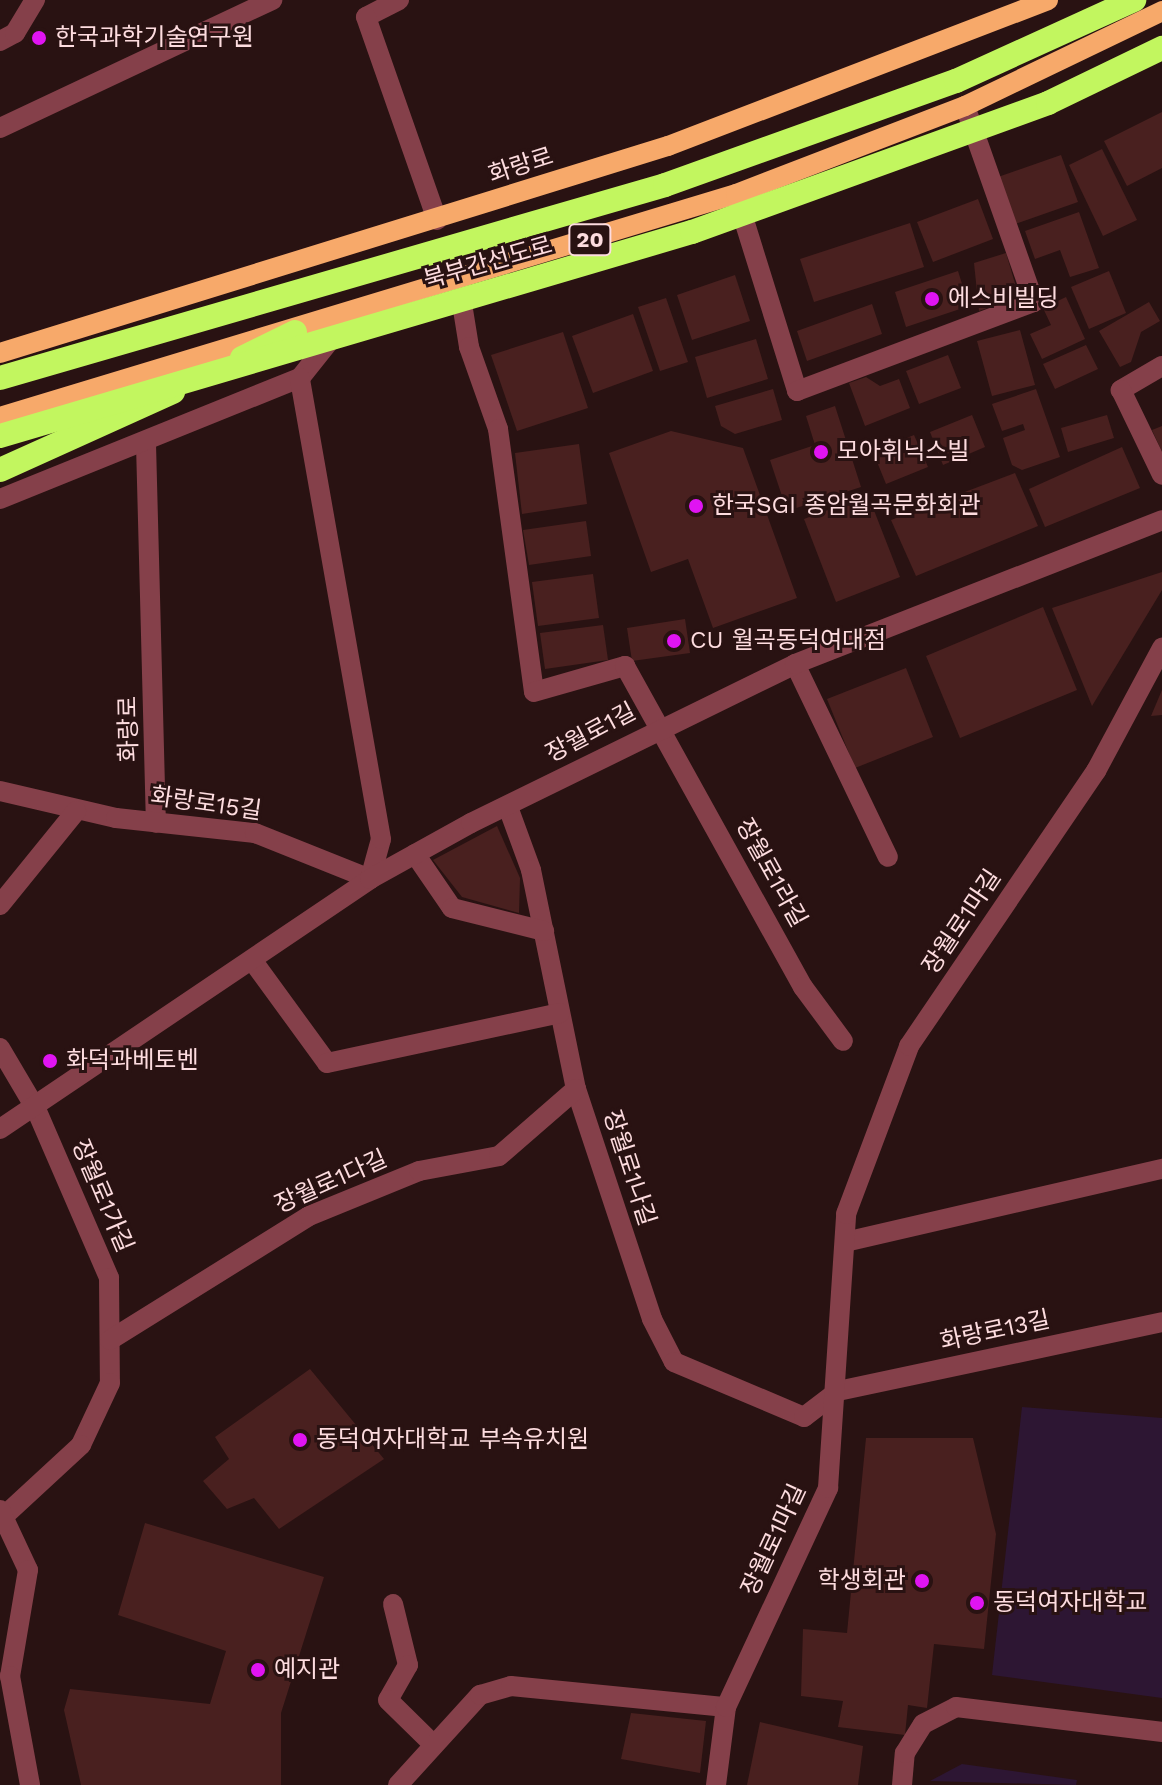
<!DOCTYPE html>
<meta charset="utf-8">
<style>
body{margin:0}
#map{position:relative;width:1162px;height:1785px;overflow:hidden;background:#291212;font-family:"Work Sans","Noto Sans KR",sans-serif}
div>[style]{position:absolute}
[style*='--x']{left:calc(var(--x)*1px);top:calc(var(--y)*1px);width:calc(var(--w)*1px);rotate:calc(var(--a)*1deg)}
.green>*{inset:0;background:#2d1633}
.building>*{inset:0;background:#49201f}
.minor>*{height:20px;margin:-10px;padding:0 10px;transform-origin:10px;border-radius:10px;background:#85404a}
.major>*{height:20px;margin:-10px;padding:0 10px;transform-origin:10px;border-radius:10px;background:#f7a96a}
.highway>*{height:24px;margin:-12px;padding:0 12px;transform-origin:12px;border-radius:12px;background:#c2f65f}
.highway-bridge>*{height:24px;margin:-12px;padding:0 12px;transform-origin:12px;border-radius:12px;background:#c2f65f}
.dots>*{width:22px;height:22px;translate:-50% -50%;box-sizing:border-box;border:4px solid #291212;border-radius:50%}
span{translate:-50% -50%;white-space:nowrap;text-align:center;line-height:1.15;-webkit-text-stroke:6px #291212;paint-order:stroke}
.shield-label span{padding:2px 6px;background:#291212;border:2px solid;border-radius:6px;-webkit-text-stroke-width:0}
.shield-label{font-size:22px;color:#fddcdf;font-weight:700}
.poi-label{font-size:24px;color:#fddcdf}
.left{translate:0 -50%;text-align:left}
.right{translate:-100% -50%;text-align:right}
.street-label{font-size:24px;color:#fddcdf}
</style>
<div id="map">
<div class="green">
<i style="clip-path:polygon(1022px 1407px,1162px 1418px,1162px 1698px,992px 1675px)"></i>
<i style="clip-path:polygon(962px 1764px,1077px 1780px,1076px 1785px,930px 1781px)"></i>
</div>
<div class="building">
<i style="clip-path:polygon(1162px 112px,1162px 168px,1127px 186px,1104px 141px)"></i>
<i style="clip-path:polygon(1102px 149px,1137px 220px,1103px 236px,1069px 165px)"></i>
<i style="clip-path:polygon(1061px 155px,1078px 202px,1015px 224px,998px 177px)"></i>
<i style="clip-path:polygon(978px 199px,993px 239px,933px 262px,917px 222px)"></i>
<i style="clip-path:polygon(1079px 212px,1099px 268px,1070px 277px,1060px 250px,1035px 259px,1025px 231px)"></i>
<i style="clip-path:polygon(910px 223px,924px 267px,814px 302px,800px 259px)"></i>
<i style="clip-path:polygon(1006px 253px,1019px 297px,979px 311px,974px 263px)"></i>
<i style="clip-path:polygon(958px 271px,969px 306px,906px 327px,895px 292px)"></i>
<i style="clip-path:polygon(1109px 271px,1126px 313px,1089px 329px,1071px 287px)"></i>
<i style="clip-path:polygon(735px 275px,750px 321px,692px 340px,677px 295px)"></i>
<i style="clip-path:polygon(1066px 297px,1085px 339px,1042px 359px,1030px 334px,1051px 325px,1043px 308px)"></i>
<i style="clip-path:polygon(666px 298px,688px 362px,660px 371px,638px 307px)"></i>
<i style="clip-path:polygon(1149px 302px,1160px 321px,1141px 332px,1131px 362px,1120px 367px,1099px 331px)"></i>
<i style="clip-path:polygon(872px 304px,882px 334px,807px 361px,797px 331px)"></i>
<i style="clip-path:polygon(633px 314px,653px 371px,593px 393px,572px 336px)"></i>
<i style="clip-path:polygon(1020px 330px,1035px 385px,992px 396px,977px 341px)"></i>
<i style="clip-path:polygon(563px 332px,588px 408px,517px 431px,491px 355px)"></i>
<i style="clip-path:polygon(756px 339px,768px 379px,707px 398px,695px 357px)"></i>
<i style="clip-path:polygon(1086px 345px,1098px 369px,1055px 389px,1043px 364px)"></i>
<i style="clip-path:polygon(948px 355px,961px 388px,919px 404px,906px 371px)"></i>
<i style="clip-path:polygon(866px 377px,880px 386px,899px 379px,910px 408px,865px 426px,849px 383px)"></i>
<i style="clip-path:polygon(773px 389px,782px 420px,735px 434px,721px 426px,715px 406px)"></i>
<i style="clip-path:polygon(1036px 389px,1060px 457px,1022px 470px,1012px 465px,1003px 438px,1025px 430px,1023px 424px,1002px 431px,992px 404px)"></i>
<i style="clip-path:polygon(835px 406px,861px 487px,787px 511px,770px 460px,815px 445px,806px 416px)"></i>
<i style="clip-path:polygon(972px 415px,985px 447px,943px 465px,930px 432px)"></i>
<i style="clip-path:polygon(1107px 415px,1114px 438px,1068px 452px,1061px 428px)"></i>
<i style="clip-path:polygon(1162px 426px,1162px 452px,1152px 430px)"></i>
<i style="clip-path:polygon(671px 431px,743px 448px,797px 598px,713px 628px,688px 559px,651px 572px,609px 453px)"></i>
<i style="clip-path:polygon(914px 435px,928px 467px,886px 484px,873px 452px)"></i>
<i style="clip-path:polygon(579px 444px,587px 504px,522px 514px,515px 453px)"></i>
<i style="clip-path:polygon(1122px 447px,1140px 488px,1045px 527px,1029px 489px)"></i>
<i style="clip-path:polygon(1015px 473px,1038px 526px,916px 576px,891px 520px)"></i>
<i style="clip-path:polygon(868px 495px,900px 577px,836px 602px,804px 519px)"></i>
<i style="clip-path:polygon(586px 521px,591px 556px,529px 565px,523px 530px)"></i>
<i style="clip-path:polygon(1162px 572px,1162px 590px,1092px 706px,1052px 608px)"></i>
<i style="clip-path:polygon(593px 574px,599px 618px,538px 626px,532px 582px)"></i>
<i style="clip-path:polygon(1043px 607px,1077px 690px,960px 738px,926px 656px)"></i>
<i style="clip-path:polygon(685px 619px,690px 653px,632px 661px,627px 628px)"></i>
<i style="clip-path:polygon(603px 625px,608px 660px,545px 669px,540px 633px)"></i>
<i style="clip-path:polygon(906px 668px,933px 737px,855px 768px,827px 699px)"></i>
<i style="clip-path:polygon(1162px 690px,1162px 715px,1151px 716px)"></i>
<i style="clip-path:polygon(497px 826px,520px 878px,519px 913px,462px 897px,433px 860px)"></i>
<i style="clip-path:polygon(310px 1369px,384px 1459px,279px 1529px,254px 1498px,227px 1509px,203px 1481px,229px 1459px,215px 1437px)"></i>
<i style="clip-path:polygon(866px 1438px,973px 1438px,996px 1534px,984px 1649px,934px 1644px,927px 1708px,908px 1705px,905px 1735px,838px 1727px,843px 1701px,801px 1696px,803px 1629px,847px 1633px)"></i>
<i style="clip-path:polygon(145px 1523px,324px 1577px,281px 1713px,281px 1785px,81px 1785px,64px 1710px,70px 1689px,210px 1704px,226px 1651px,118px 1615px)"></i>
<i style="clip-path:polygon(631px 1713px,706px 1721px,700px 1773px,621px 1759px)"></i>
<i style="clip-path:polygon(760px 1722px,863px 1746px,858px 1785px,747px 1785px)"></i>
</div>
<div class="minor">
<i style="--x:399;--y:0;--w:37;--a:153"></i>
<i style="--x:366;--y:17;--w:215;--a:70.7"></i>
<i style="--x:0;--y:41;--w:17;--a:-28"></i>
<i style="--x:15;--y:33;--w:39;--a:-59"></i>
<i style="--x:0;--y:128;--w:301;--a:-25.2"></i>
<i style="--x:738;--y:201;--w:199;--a:72.7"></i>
<i style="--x:797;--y:391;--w:253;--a:-20.6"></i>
<i style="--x:1034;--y:302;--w:208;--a:-109.4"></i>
<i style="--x:459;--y:285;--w:63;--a:80.8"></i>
<i style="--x:469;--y:347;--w:87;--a:70.5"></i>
<i style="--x:498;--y:429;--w:265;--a:82.2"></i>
<i style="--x:534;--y:692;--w:95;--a:-15.9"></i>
<i style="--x:625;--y:666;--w:367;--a:61"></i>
<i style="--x:803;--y:987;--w:67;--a:53.5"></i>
<i style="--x:1162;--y:366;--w:48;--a:149.7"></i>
<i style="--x:1121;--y:390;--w:94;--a:64.2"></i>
<i style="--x:146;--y:444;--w:379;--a:88.5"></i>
<i style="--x:0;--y:499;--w:323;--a:-22"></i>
<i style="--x:300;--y:378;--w:56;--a:-51.5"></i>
<i style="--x:795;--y:664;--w:214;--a:64.3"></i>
<i style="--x:0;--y:791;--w:119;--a:13.1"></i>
<i style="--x:116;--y:818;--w:140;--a:6.2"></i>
<i style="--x:255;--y:833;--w:124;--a:21.8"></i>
<i style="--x:370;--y:879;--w:41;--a:-74.6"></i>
<i style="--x:381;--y:839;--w:468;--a:-100"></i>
<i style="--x:508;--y:807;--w:67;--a:69.9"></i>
<i style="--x:531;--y:870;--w:224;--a:78.4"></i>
<i style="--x:576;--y:1089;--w:242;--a:71.7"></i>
<i style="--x:652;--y:1319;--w:48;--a:62.9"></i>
<i style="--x:674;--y:1362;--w:141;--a:22.9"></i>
<i style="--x:804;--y:1417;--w:43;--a:-37.4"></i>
<i style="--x:838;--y:1391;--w:331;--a:-12"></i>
<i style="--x:415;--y:854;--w:65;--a:55.6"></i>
<i style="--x:452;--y:908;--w:95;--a:14"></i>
<i style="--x:0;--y:905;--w:121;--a:-51"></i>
<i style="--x:252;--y:960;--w:127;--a:53.9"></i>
<i style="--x:327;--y:1063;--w:238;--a:-12.1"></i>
<i style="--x:0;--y:1048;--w:71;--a:59.5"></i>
<i style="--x:36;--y:1109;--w:184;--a:66.6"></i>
<i style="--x:109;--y:1278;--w:105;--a:89.5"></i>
<i style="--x:110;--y:1383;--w:68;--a:115.1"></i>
<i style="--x:81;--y:1445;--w:106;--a:137.3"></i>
<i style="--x:0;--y:1129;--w:447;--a:-34"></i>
<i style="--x:370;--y:879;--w:115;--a:-29"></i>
<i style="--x:471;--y:823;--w:361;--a:-26.1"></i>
<i style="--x:795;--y:664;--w:394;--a:-21.4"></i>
<i style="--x:845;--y:1242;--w:325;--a:-13"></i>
<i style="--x:110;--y:1340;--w:234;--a:-31.9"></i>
<i style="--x:309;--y:1216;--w:119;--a:-22.2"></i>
<i style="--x:419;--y:1171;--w:81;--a:-10.6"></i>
<i style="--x:499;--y:1156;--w:102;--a:-41"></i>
<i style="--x:0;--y:1510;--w:66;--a:65"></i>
<i style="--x:28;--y:1570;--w:108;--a:99.6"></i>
<i style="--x:10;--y:1676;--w:111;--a:79.6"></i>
<i style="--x:393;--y:1604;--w:63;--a:76.2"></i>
<i style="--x:408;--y:1665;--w:40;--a:119.7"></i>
<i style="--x:388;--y:1700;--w:64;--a:44.4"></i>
<i style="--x:398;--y:1785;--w:122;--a:-47.7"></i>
<i style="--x:480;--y:1695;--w:32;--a:-16"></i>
<i style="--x:511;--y:1686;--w:216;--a:5.6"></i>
<i style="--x:716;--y:1785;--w:79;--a:-82.7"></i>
<i style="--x:726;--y:1707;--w:242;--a:-65"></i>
<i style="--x:828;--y:1488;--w:275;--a:-86.2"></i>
<i style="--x:846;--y:1214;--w:179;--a:-69.4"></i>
<i style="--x:909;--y:1046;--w:333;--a:-55.8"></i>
<i style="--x:1096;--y:771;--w:140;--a:-61.8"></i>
<i style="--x:902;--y:1785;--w:32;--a:-85"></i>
<i style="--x:905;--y:1753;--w:34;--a:-58"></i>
<i style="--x:923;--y:1724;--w:37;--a:-27"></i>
<i style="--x:956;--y:1707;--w:208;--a:6.9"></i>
</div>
<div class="major">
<i style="--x:0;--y:353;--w:699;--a:-17.22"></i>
<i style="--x:668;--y:146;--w:407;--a:-21"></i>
<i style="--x:0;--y:417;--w:769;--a:-16.86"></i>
<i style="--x:736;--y:194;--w:245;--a:-21"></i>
<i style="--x:965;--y:106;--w:219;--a:-25.7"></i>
</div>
<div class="highway">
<i style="--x:242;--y:358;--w:59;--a:-26.1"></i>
<i style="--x:0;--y:378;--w:692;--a:-16.18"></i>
<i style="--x:665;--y:185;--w:309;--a:-19.7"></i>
<i style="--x:956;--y:81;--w:196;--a:-24.5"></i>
<i style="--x:0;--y:470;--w:190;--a:-24.3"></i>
</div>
<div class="highway-bridge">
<i style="--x:0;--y:436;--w:721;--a:-16.43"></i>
<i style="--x:692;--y:232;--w:379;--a:-19.9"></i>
<i style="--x:1048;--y:103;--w:127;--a:-25.8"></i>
</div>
<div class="dots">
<i style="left:39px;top:38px;background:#e014f2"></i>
<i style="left:932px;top:299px;background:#e014f2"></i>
<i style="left:821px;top:452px;background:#e014f2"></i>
<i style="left:696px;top:506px;background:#e014f2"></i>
<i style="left:674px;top:641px;background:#e014f2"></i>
<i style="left:50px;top:1061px;background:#e014f2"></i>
<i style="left:300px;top:1440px;background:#e014f2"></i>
<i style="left:922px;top:1581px;background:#e014f2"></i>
<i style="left:977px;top:1603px;background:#e014f2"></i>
<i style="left:258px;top:1670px;background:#e014f2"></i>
</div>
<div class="shield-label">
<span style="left:590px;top:240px">20</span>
</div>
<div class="poi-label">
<span class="left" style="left:55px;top:38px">한국과학기술연구원</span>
<span class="left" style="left:948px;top:299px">에스비빌딩</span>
<span class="left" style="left:837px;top:452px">모아휘닉스빌</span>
<span class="left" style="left:712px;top:506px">한국SGI 종암월곡문화회관</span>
<span class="left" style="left:690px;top:641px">CU 월곡동덕여대점</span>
<span class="left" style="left:66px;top:1061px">화덕과베토벤</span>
<span class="left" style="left:316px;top:1440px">동덕여자대학교 부속유치원</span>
<span class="right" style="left:906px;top:1581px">학생회관</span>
<span class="left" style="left:993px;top:1603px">동덕여자대학교</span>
<span class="left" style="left:274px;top:1670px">예지관</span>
</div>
<div class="street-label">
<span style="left:521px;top:166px;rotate:-18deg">화랑로</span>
<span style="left:488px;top:263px;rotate:-16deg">북부간선도로</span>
<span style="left:129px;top:729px;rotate:-91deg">화랑로</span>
<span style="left:591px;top:733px;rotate:-28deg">장월로1길</span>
<span style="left:206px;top:804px;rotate:8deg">화랑로15길</span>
<span style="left:771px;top:873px;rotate:61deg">장월로1라길</span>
<span style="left:962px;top:922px;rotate:-56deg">장월로1마길</span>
<span style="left:629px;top:1168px;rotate:72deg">장월로1나길</span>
<span style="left:331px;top:1182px;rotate:-24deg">장월로1다길</span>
<span style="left:102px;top:1196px;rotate:67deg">장월로1가길</span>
<span style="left:995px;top:1331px;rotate:-12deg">화랑로13길</span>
<span style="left:774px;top:1540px;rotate:-65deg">장월로1마길</span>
</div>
</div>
